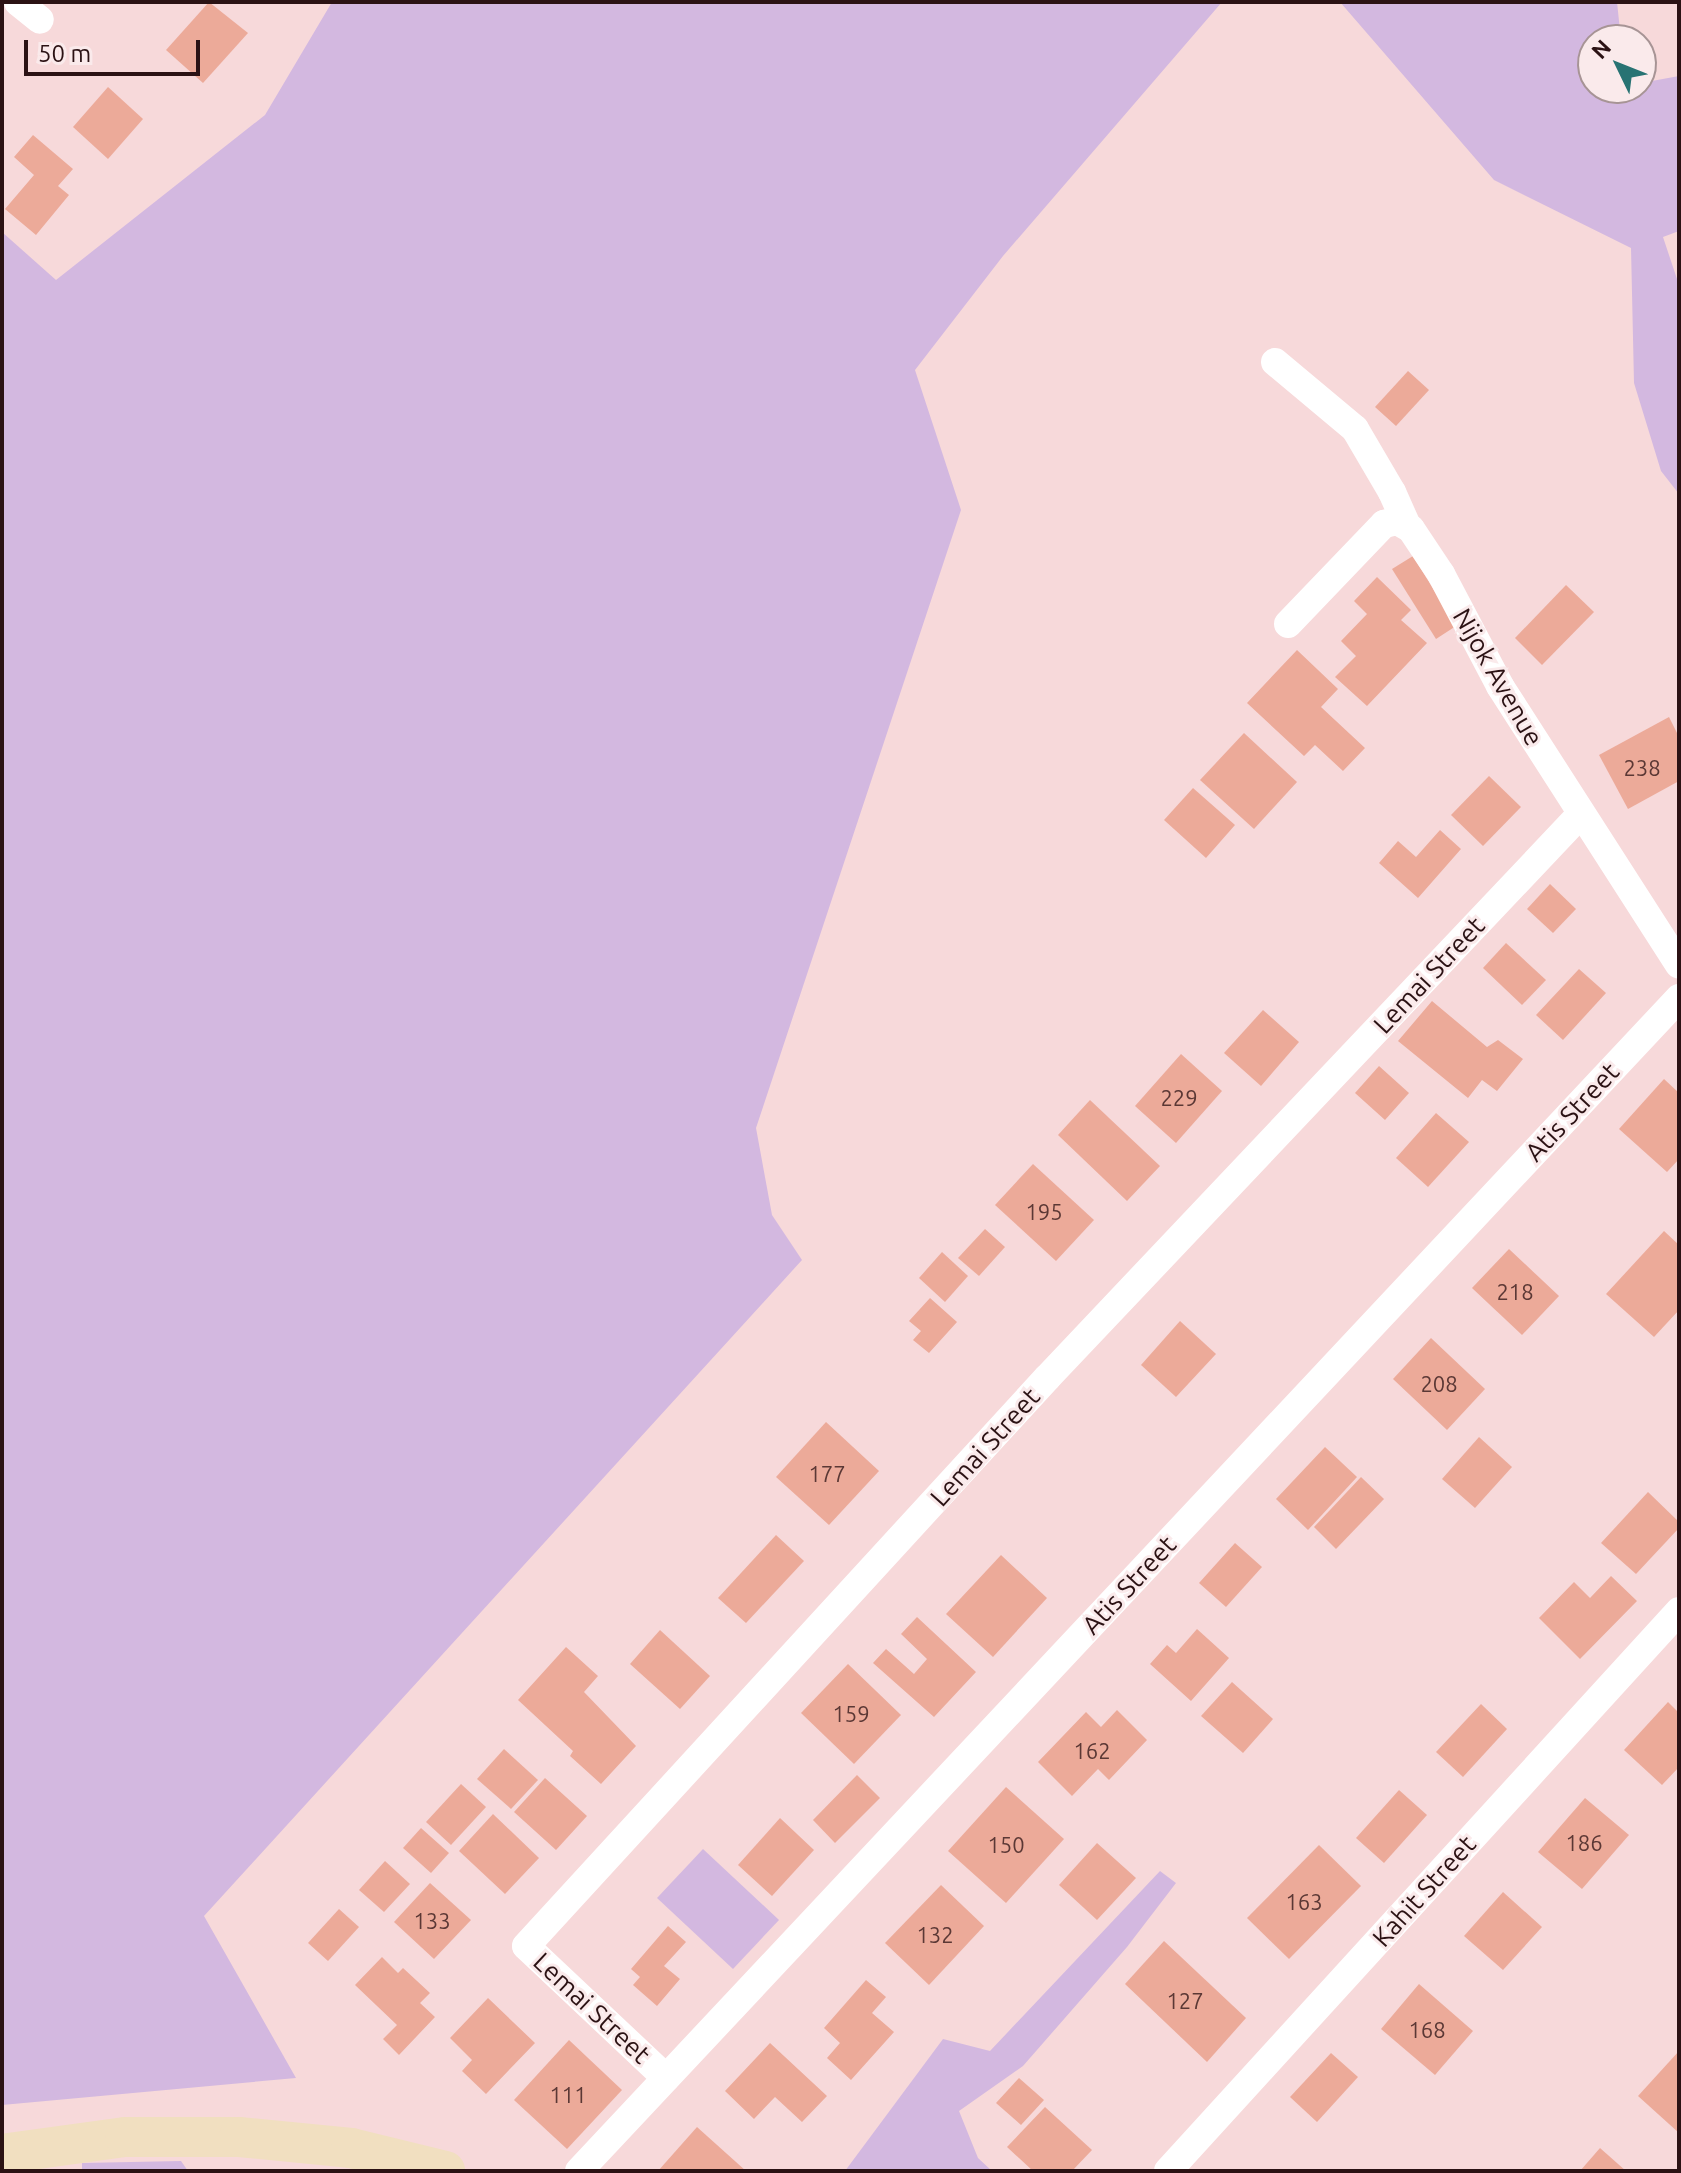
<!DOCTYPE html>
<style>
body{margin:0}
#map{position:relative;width:1681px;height:2173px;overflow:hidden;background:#f7d9da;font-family:Ubuntu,sans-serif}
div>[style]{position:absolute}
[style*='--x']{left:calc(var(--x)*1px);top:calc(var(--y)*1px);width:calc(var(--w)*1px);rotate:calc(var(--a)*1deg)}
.green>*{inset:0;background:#d3b8e0}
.building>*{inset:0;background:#ecaa99}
.street>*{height:28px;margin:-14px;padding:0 14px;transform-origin:14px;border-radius:14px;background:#fff}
.secondary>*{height:40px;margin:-20px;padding:0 20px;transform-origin:20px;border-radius:20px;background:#f1dfc0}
span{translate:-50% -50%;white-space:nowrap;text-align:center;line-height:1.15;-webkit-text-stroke:6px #faeaeb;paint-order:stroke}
.number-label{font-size:22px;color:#5b3835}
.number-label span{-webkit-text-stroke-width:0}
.street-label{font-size:26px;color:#2b1214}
.frame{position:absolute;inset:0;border:4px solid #2b1214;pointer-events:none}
.north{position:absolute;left:1577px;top:24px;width:80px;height:80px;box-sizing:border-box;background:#faeaeb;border:2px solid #a79495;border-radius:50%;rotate:313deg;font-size:22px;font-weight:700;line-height:32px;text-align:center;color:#2b1214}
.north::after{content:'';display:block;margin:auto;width:28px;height:36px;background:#287373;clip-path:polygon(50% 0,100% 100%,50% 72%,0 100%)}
.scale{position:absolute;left:24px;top:40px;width:176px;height:36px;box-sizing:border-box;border:4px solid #2b1214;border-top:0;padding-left:10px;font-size:24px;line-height:28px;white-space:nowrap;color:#2b1214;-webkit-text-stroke:6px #faeaeb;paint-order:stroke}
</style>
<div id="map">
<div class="green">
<i style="clip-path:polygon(332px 2px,1222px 2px,1003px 256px,915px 370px,961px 510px,756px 1128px,772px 1215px,802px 1260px,204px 1916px,296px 2078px,2px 2105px,2px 232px,56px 280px,265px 115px)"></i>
<i style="clip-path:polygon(1340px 2px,1617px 2px,1621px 40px,1593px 40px,1593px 88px,1641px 88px,1641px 83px,1679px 76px,1679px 231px,1663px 237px,1679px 285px,1679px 494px,1661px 471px,1634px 383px,1631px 248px,1494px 180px)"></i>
<i style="clip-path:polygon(703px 1849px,779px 1920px,733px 1969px,657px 1898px)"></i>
<i style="clip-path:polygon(1160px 1871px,1176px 1883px,1127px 1947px,1023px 2066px,959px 2111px,978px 2158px,992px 2171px,845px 2171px,943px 2039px,990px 2051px)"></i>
<i style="clip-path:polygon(181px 2161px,188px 2171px,82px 2171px,82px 2163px)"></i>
</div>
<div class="building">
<i style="clip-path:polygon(209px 2px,248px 33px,203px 83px,166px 50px)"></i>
<i style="clip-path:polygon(108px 87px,143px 119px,108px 159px,73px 127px)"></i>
<i style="clip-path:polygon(33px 135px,73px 169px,58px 186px,69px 195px,36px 235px,5px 209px,34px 175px,14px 157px)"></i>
<i style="clip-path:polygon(1408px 371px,1429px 390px,1396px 426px,1375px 407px)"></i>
<i style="clip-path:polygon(1413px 556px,1456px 626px,1436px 639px,1392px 569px)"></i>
<i style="clip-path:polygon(1377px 577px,1411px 610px,1401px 620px,1427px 643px,1367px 706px,1335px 677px,1356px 656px,1341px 641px,1367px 614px,1354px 601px)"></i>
<i style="clip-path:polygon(1566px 585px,1594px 612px,1542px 665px,1515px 638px)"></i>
<i style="clip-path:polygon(1297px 650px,1338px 689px,1321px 707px,1365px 748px,1343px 771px,1315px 745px,1304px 756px,1247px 703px)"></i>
<i style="clip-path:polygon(1669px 717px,1679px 737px,1679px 781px,1628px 809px,1599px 755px)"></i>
<i style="clip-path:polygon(1244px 733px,1297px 782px,1254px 829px,1200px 780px)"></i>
<i style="clip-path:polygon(1489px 776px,1521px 807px,1483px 846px,1451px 815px)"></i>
<i style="clip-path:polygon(1193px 788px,1235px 825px,1206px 858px,1164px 820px)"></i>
<i style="clip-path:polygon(1440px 830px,1461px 849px,1418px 898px,1379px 863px,1398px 841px,1416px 857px)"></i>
<i style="clip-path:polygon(1550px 884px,1576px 909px,1553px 933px,1527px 909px)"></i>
<i style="clip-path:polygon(1506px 943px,1546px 980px,1522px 1005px,1483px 968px)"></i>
<i style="clip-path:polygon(1579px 969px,1606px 993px,1563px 1040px,1536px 1015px)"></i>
<i style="clip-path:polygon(1432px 1001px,1487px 1047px,1498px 1040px,1523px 1059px,1497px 1091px,1482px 1080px,1468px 1098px,1398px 1041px)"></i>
<i style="clip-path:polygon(1263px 1010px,1299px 1042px,1261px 1086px,1224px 1053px)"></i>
<i style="clip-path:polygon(1181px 1054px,1222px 1091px,1176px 1143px,1135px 1106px)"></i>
<i style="clip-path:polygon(1379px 1066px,1409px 1093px,1385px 1120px,1355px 1093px)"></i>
<i style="clip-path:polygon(1664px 1079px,1679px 1093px,1679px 1159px,1667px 1172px,1619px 1129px)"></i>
<i style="clip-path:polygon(1090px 1100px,1160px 1166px,1127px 1201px,1058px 1135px)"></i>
<i style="clip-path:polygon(1436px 1113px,1469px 1142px,1428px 1187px,1396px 1158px)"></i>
<i style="clip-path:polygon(1033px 1164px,1094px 1220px,1056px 1261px,995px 1205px)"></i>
<i style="clip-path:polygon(985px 1229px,1005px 1247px,979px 1276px,958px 1258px)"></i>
<i style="clip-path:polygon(1664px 1231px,1679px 1245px,1679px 1310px,1654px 1337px,1606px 1294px)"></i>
<i style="clip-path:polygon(1509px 1249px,1559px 1296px,1522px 1335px,1472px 1288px)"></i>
<i style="clip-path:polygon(942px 1252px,968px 1276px,945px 1302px,919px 1278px)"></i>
<i style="clip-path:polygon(930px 1298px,957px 1322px,929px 1353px,913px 1340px,921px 1331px,909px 1321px)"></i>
<i style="clip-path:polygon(1180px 1321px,1216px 1354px,1176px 1397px,1141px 1365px)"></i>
<i style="clip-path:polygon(1431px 1338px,1485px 1389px,1447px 1430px,1393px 1379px)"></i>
<i style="clip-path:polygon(826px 1422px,879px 1471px,829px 1525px,776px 1477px)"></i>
<i style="clip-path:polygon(1479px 1437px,1512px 1467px,1475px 1508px,1442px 1479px)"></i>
<i style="clip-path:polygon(1325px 1447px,1357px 1477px,1308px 1530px,1276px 1499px)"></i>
<i style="clip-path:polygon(1361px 1477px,1384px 1499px,1336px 1549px,1314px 1527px)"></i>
<i style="clip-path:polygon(1648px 1492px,1679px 1522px,1679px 1528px,1636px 1574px,1601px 1543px)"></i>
<i style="clip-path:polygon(776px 1535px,804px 1561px,746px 1623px,718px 1598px)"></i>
<i style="clip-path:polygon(1235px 1543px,1262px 1567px,1226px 1607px,1199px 1583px)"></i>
<i style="clip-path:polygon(1001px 1555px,1047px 1598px,993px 1657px,946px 1614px)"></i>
<i style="clip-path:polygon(1611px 1576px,1637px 1601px,1580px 1659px,1539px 1618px,1574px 1582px,1590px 1598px)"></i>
<i style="clip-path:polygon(917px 1617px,976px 1672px,934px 1717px,873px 1663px,886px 1649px,914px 1674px,927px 1659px,901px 1634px)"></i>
<i style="clip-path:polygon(1197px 1629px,1229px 1658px,1191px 1701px,1150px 1664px,1167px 1645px,1176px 1653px)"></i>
<i style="clip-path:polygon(660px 1630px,710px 1676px,680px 1709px,630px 1664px)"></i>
<i style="clip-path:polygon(566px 1647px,598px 1676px,584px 1692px,636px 1746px,601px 1784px,570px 1756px,573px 1751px,518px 1700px)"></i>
<i style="clip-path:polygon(848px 1664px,901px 1715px,854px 1764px,801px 1713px)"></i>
<i style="clip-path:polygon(1232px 1682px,1273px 1719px,1243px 1753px,1201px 1716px)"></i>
<i style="clip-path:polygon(1668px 1702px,1679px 1713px,1679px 1767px,1662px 1785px,1624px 1750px)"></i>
<i style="clip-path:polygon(1481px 1704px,1507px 1729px,1463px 1777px,1436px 1752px)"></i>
<i style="clip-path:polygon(1117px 1710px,1147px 1740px,1109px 1780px,1098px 1769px,1072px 1796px,1038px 1762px,1086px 1712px,1101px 1727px)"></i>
<i style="clip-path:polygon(504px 1749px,538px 1780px,511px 1809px,477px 1779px)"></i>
<i style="clip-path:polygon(857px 1775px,880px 1798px,835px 1843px,813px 1820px)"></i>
<i style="clip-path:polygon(545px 1778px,587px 1816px,556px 1850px,514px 1812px)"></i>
<i style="clip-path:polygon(461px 1784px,486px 1807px,451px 1845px,426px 1822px)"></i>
<i style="clip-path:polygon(1006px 1787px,1064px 1839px,1006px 1903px,948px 1851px)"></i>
<i style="clip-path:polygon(1399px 1790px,1427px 1815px,1384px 1863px,1356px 1838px)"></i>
<i style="clip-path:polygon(1585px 1798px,1629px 1835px,1582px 1889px,1538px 1852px)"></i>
<i style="clip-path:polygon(493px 1814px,539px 1858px,505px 1894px,459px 1851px)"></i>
<i style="clip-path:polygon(780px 1818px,814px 1850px,772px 1896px,738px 1865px)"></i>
<i style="clip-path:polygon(421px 1828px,449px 1853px,431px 1873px,403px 1848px)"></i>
<i style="clip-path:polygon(1097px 1843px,1136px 1878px,1097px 1920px,1059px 1885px)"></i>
<i style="clip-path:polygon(1319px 1845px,1361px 1886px,1289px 1959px,1247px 1918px)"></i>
<i style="clip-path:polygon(385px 1861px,410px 1884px,384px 1912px,359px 1890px)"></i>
<i style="clip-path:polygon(430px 1883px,471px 1920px,434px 1959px,394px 1922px)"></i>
<i style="clip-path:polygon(941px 1885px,984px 1926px,929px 1985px,885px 1943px)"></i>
<i style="clip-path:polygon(1503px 1892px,1542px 1927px,1503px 1970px,1464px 1936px)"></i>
<i style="clip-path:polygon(339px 1909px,359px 1927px,328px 1961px,308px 1943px)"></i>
<i style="clip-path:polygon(668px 1926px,686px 1942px,664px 1966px,680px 1979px,657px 2006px,633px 1985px,640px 1977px,631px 1969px)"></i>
<i style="clip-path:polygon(1164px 1941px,1246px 2018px,1207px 2062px,1125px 1984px)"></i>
<i style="clip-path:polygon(382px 1957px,398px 1973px,403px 1968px,430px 1993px,420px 2003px,435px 2017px,399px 2055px,383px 2039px,397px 2025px,355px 1985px)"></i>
<i style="clip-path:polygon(866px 1980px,886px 1997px,872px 2013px,894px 2032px,851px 2080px,827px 2058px,840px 2043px,824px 2028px)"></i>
<i style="clip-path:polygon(1419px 1984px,1473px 2031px,1435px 2075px,1381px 2029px)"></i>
<i style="clip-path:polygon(488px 1998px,535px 2043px,486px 2094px,462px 2071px,472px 2060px,450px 2038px)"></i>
<i style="clip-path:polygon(569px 2040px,622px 2090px,567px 2149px,514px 2100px)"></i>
<i style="clip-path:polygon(770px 2043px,827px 2096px,802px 2122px,775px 2097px,754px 2119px,725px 2091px)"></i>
<i style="clip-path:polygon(1679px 2051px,1679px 2133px,1638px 2096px)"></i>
<i style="clip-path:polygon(1331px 2053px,1358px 2077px,1317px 2122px,1290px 2097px)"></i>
<i style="clip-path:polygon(1019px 2078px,1044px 2100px,1021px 2125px,996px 2103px)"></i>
<i style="clip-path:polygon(1045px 2107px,1092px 2150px,1072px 2171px,1033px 2171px,1007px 2147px)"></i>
<i style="clip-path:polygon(697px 2127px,746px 2171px,658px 2171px)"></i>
<i style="clip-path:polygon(1600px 2148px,1626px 2171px,1580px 2171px)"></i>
</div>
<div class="street">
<i style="--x:18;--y:2;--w:28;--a:39"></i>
<i style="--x:1275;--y:362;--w:104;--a:39.9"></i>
<i style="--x:1355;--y:429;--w:73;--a:59.6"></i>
<i style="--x:1392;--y:492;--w:37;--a:66"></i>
<i style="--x:1288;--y:624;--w:139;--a:-46.2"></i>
<i style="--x:1384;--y:524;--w:13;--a:-13"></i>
<i style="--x:1397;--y:521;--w:16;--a:30"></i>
<i style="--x:1411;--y:529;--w:54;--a:56.3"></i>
<i style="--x:1441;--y:574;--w:127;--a:62.2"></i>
<i style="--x:1500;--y:686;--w:331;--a:57.3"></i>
<i style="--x:666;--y:2078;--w:192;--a:-136.7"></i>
<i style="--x:526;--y:1946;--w:771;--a:-47.47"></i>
<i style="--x:1047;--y:1378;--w:777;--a:-46.57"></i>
<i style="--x:579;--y:2171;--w:1608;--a:-46.84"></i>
<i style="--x:1168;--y:2171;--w:758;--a:-47.62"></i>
</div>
<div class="secondary">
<i style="--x:2;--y:2154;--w:124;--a:-7.9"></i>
<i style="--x:125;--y:2137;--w:114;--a:0"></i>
<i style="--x:239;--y:2137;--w:113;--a:5.6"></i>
<i style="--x:351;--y:2148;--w:97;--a:13.7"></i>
</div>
<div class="number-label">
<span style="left:1642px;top:768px">238</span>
<span style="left:1179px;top:1098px">229</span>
<span style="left:1044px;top:1212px">195</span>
<span style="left:1515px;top:1292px">218</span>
<span style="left:1439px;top:1384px">208</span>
<span style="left:827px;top:1474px">177</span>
<span style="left:851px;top:1714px">159</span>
<span style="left:1092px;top:1751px">162</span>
<span style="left:1584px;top:1843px">186</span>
<span style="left:1006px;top:1845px">150</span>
<span style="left:1304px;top:1902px">163</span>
<span style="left:432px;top:1921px">133</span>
<span style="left:935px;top:1935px">132</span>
<span style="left:1185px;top:2001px">127</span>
<span style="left:1427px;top:2030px">168</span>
<span style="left:568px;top:2095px">111</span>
</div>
<div class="street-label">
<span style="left:1498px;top:677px;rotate:60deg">Nijok Avenue</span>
<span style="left:1429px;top:975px;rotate:-47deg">Lemai Street</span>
<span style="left:1572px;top:1112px;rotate:-47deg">Atis Street</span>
<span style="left:985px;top:1447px;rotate:-48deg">Lemai Street</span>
<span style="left:1129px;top:1585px;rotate:-47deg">Atis Street</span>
<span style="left:1424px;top:1891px;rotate:-48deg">Kahit Street</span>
<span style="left:592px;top:2008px;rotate:43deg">Lemai Street</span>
</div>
<div class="frame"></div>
<div class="north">N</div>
<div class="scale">50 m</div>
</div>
